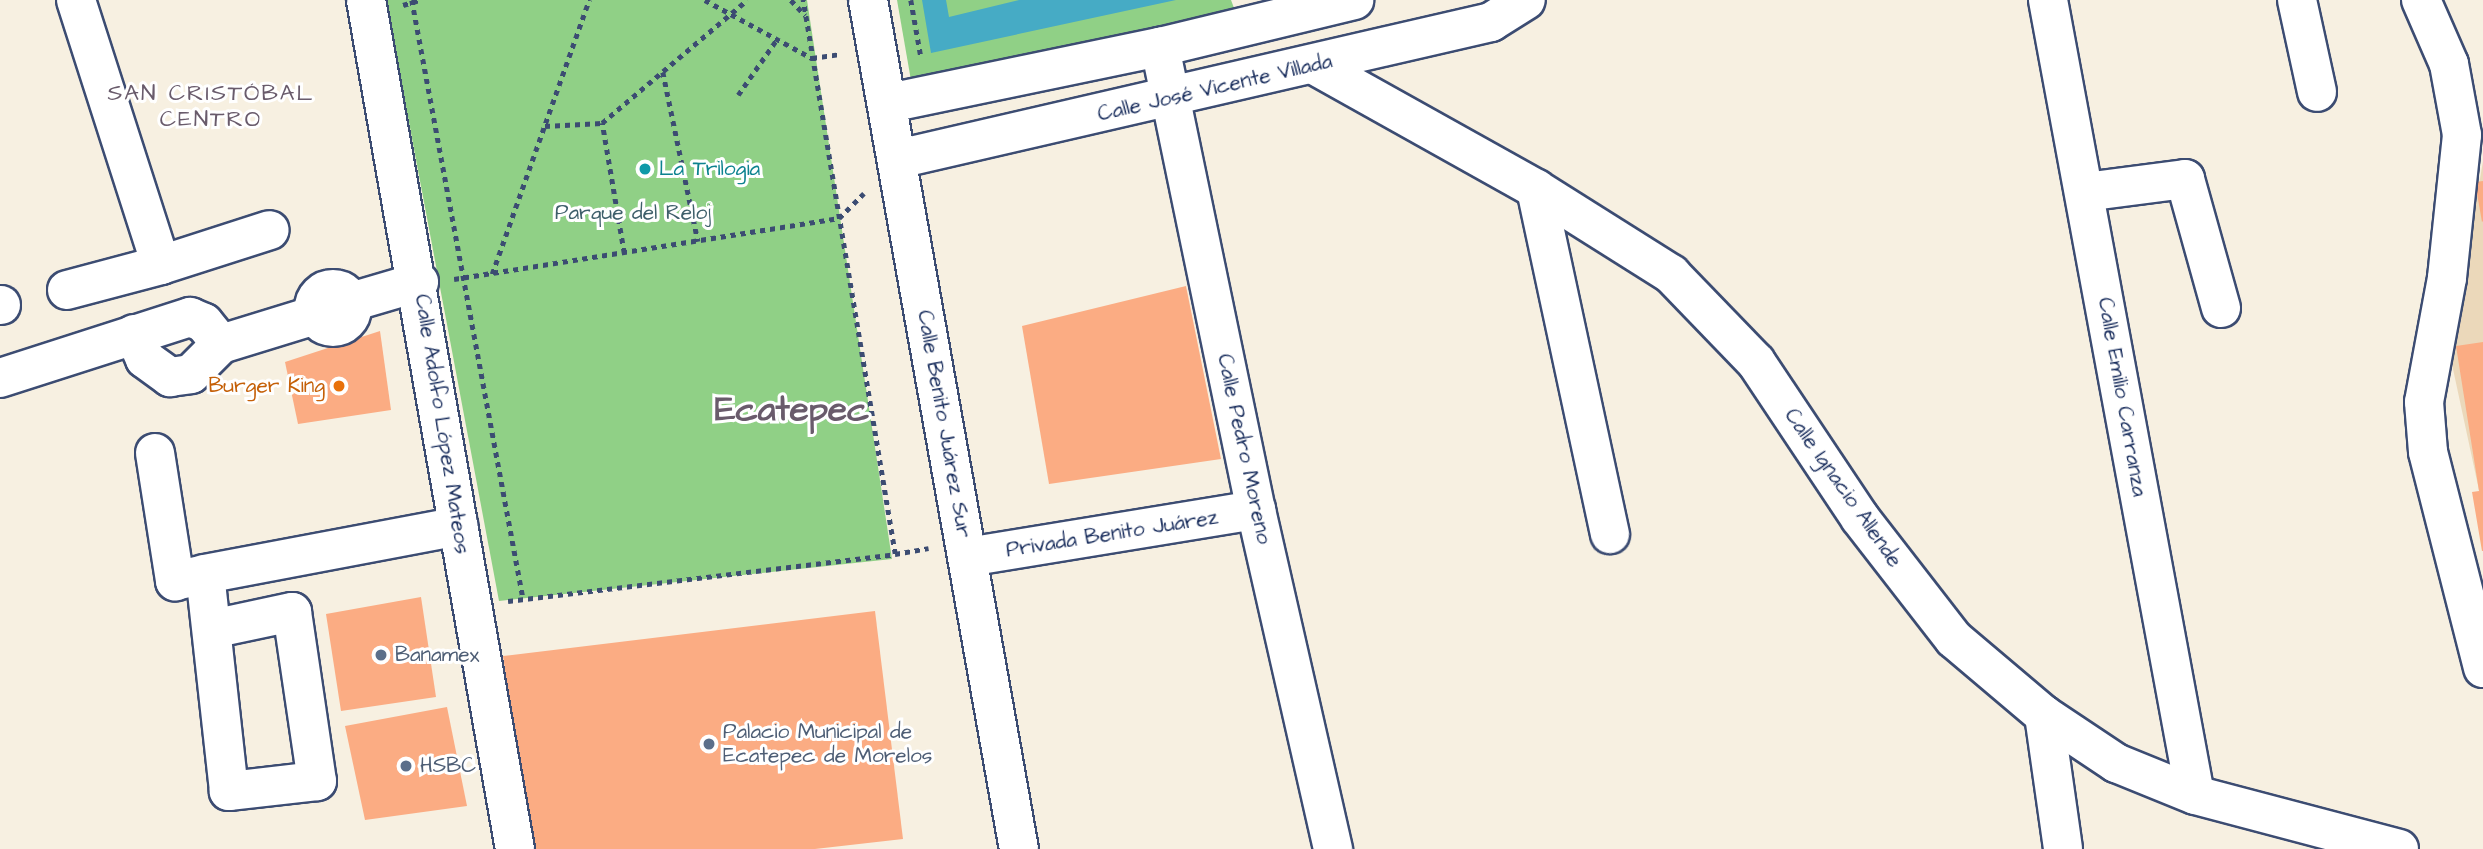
<!DOCTYPE html>
<meta charset="utf-8">
<style>
body{margin:0}
#map{position:relative;width:2483px;height:849px;overflow:hidden;background:#f7f0e1;font-family:"Architects Daughter",sans-serif}
div>[style]{position:absolute}
[style*='--x']{left:calc(var(--x)*1px);top:calc(var(--y)*1px);width:calc(var(--w)*1px);rotate:calc(var(--a)*1deg)}
.built>*{inset:0;background:#ebd8ba}
.green>*{inset:0;background:#90d086}
.water>*{inset:0;background:#46abc5}
.building>*{inset:0;background:#fbac83}
.path>*{height:4.5px;margin-top:-2.25px;transform-origin:0;background:repeating-linear-gradient(90deg,#3c4c72 0 5px,transparent 0 10px)}
.roads{filter:drop-shadow(2px 0 #3c4c72) drop-shadow(-2px 0 #3c4c72) drop-shadow(0 2px #3c4c72) drop-shadow(0 -2px #3c4c72)}
.minor>*{height:38px;margin:-19px;padding:0 19px;transform-origin:19px;border-radius:19px;background:#fff}
.minor>.ring{margin:-19px;padding:0;box-sizing:content-box;background:none;border:38px solid #fff;border-radius:50%}
.dots>*{width:19px;height:19px;translate:-50% -50%;box-sizing:border-box;border:4px solid #fff;border-radius:50%}
span{translate:-50% -50%;white-space:nowrap;text-align:center;line-height:1.15;-webkit-text-stroke:6px #fff;paint-order:stroke}
.street-label{font-size:21px;color:#1b2f5e}
.culture-label{font-size:21px;color:#0d838f}
.left{translate:0 -50%;text-align:left}
.park-label{font-size:21px;color:#3e5f6a}
.food-label{font-size:21px;color:#c56008}
.right{translate:-100% -50%;text-align:right}
.service-label{font-size:21px;color:#4e5e75}
.neighbourhood-label{font-size:23px;color:#695b6b;letter-spacing:2px}
.town-label{font-size:35px;color:#695b6b;font-weight:700}
</style>
<div id="map">
<div class="built">
<i style="clip-path:polygon(2483px 161px,2483px 509px,2450px 355px)"></i>
</div>
<div class="green">
<i style="clip-path:polygon(386px 0,807px 0,892px 559px,499px 601px)"></i>
<i style="clip-path:polygon(897px 0,1231px 0,1237px 16px,913px 92px)"></i>
</div>
<div class="water">
<i style="clip-path:polygon(922px 0,946px 0,949px 17px,1019px 0,1176px 0,931px 53px)"></i>
</div>
<div class="building">
<i style="clip-path:polygon(2483px 181px,2483px 221px,2482px 222px,2475px 182px)"></i>
<i style="clip-path:polygon(1186px 286px,1221px 459px,1049px 484px,1022px 326px)"></i>
<i style="clip-path:polygon(380px 331px,391px 410px,298px 424px,285px 362px)"></i>
<i style="clip-path:polygon(2483px 342px,2483px 551px,2482px 551px,2472px 492px,2479px 491px,2456px 346px)"></i>
<i style="clip-path:polygon(421px 597px,436px 697px,341px 711px,326px 614px)"></i>
<i style="clip-path:polygon(875px 611px,903px 839px,815px 849px,531px 849px,503px 656px)"></i>
<i style="clip-path:polygon(447px 707px,467px 806px,365px 820px,345px 726px)"></i>
</div>
<div class="path">
<i style="--x:412;--y:0;--w:608;--a:79.48"></i>
<i style="--x:705;--y:0;--w:122;--a:28.5"></i>
<i style="--x:812;--y:58;--w:28;--a:-8"></i>
<i style="--x:791;--y:0;--w:21;--a:47"></i>
<i style="--x:911;--y:0;--w:58;--a:80"></i>
<i style="--x:403;--y:5;--w:17;--a:-17"></i>
<i style="--x:663;--y:72;--w:173;--a:78.3"></i>
<i style="--x:738;--y:95;--w:68;--a:-55.1"></i>
<i style="--x:545;--y:126;--w:57;--a:-3"></i>
<i style="--x:624;--y:253;--w:132;--a:-99.6"></i>
<i style="--x:602;--y:123;--w:190;--a:-40.3"></i>
<i style="--x:492;--y:274;--w:291;--a:-70.5"></i>
<i style="--x:454;--y:279;--w:390;--a:-9"></i>
<i style="--x:839;--y:218;--w:35;--a:-45"></i>
<i style="--x:895;--y:554;--w:34;--a:-10"></i>
<i style="--x:508;--y:601;--w:390;--a:-6.9"></i>
<i style="--x:895;--y:554;--w:562;--a:-99.43"></i>
</div>
<div class="roads">
<div class="minor">
<i style="--x:366;--y:0;--w:862;--a:80.05"></i>
<i style="--x:868;--y:0;--w:862;--a:79.92"></i>
<i style="--x:2048;--y:0;--w:808;--a:79.52"></i>
<i style="--x:2297;--y:0;--w:94;--a:77.7"></i>
<i style="--x:2421;--y:0;--w:70;--a:66.4"></i>
<i style="--x:2449;--y:64;--w:72;--a:79.6"></i>
<i style="--x:2462;--y:135;--w:144;--a:96"></i>
<i style="--x:2447;--y:278;--w:126;--a:100.5"></i>
<i style="--x:2424;--y:402;--w:50;--a:85.4"></i>
<i style="--x:2428;--y:452;--w:223;--a:75.7"></i>
<i style="--x:1160;--y:47;--w:473;--a:78.3"></i>
<i style="--x:1256;--y:510;--w:348;--a:77.2"></i>
<i style="--x:1316;--y:66;--w:252;--a:29.2"></i>
<i style="--x:1536;--y:189;--w:160;--a:32.2"></i>
<i style="--x:1671;--y:274;--w:122;--a:46"></i>
<i style="--x:1756;--y:362;--w:187;--a:56.3"></i>
<i style="--x:1860;--y:518;--w:153;--a:52.2"></i>
<i style="--x:1954;--y:639;--w:118;--a:40.2"></i>
<i style="--x:2044;--y:715;--w:87;--a:33.7"></i>
<i style="--x:2116;--y:763;--w:85;--a:22.1"></i>
<i style="--x:2195;--y:795;--w:211;--a:14.8"></i>
<i style="--x:889;--y:103;--w:277;--a:-11.7"></i>
<i style="--x:1160;--y:47;--w:200;--a:-13.6"></i>
<i style="--x:898;--y:159;--w:609;--a:-13.01"></i>
<i style="--x:1491;--y:22;--w:41;--a:-32.2"></i>
<i style="--x:1536;--y:189;--w:353;--a:77.9"></i>
<i style="--x:2085;--y:192;--w:101;--a:-7.4"></i>
<i style="--x:2185;--y:179;--w:134;--a:74.4"></i>
<i style="--x:161;--y:265;--w:114;--a:-17.8"></i>
<i class="ring" style="left:314px;top:289px;width:0;height:0"></i>
<i style="--x:67;--y:290;--w:97;--a:-14.9"></i>
<i style="--x:161;--y:265;--w:278;--a:-107.8"></i>
<i style="--x:351;--y:302;--w:71;--a:-16.4"></i>
<i style="--x:0;--y:305;--w:1;--a:0"></i>
<i style="--x:134;--y:334;--w:27;--a:66"></i>
<i style="--x:145;--y:359;--w:31;--a:36"></i>
<i style="--x:170;--y:377;--w:21;--a:-8"></i>
<i style="--x:191;--y:374;--w:42;--a:-45"></i>
<i style="--x:0;--y:378;--w:200;--a:-17.8"></i>
<i style="--x:190;--y:317;--w:15;--a:23"></i>
<i style="--x:204;--y:323;--w:27;--a:51"></i>
<i style="--x:221;--y:344;--w:98;--a:-17.1"></i>
<i style="--x:155;--y:453;--w:130;--a:81.1"></i>
<i style="--x:175;--y:581;--w:31;--a:-13"></i>
<i style="--x:968;--y:557;--w:292;--a:-9.3"></i>
<i style="--x:212;--y:629;--w:82;--a:-12"></i>
<i style="--x:292;--y:612;--w:171;--a:81.6"></i>
<i style="--x:317;--y:781;--w:89;--a:173.5"></i>
<i style="--x:229;--y:791;--w:218;--a:-96.3"></i>
<i style="--x:205;--y:574;--w:258;--a:-10.7"></i>
<i style="--x:2044;--y:715;--w:135;--a:81.9"></i>
</div>
</div>
<div class="dots">
<i style="left:645px;top:169px;background:#0f9aa8"></i>
<i style="left:339px;top:386px;background:#e8710a"></i>
<i style="left:381px;top:655px;background:#5c6f8a"></i>
<i style="left:709px;top:744px;background:#5c6f8a"></i>
<i style="left:406px;top:766px;background:#5c6f8a"></i>
</div>
<div class="street-label">
<span style="left:1215px;top:88px;rotate:-13deg">Calle José Vicente Villada</span>
<span style="left:2122px;top:397px;rotate:80deg">Calle Emilio Carranza</span>
<span style="left:442px;top:424px;rotate:81deg">Calle Adolfo López Mateos</span>
<span style="left:944px;top:424px;rotate:80deg">Calle Benito Juárez Sur</span>
<span style="left:1244px;top:449px;rotate:78deg">Calle Pedro Moreno</span>
<span style="left:1843px;top:488px;rotate:55deg">Calle Ignacio Allende</span>
<span style="left:1112px;top:534px;rotate:-9deg">Privada Benito Juárez</span>
</div>
<div class="culture-label">
<span class="left" style="left:659px;top:169px">La Trilogia</span>
</div>
<div class="park-label">
<span style="left:633px;top:213px">Parque del Reloj</span>
</div>
<div class="food-label">
<span class="right" style="left:325px;top:386px">Burger King</span>
</div>
<div class="service-label">
<span class="left" style="left:395px;top:655px">Banamex</span>
<span class="left" style="left:723px;top:744px">Palacio Municipal de<br>Ecatepec de Morelos</span>
<span class="left" style="left:420px;top:766px">HSBC</span>
</div>
<div class="neighbourhood-label">
<span style="left:211px;top:106px">SAN CRISTÓBAL<br>CENTRO</span>
</div>
<div class="town-label">
<span style="left:792px;top:410px">Ecatepec</span>
</div>
</div>
